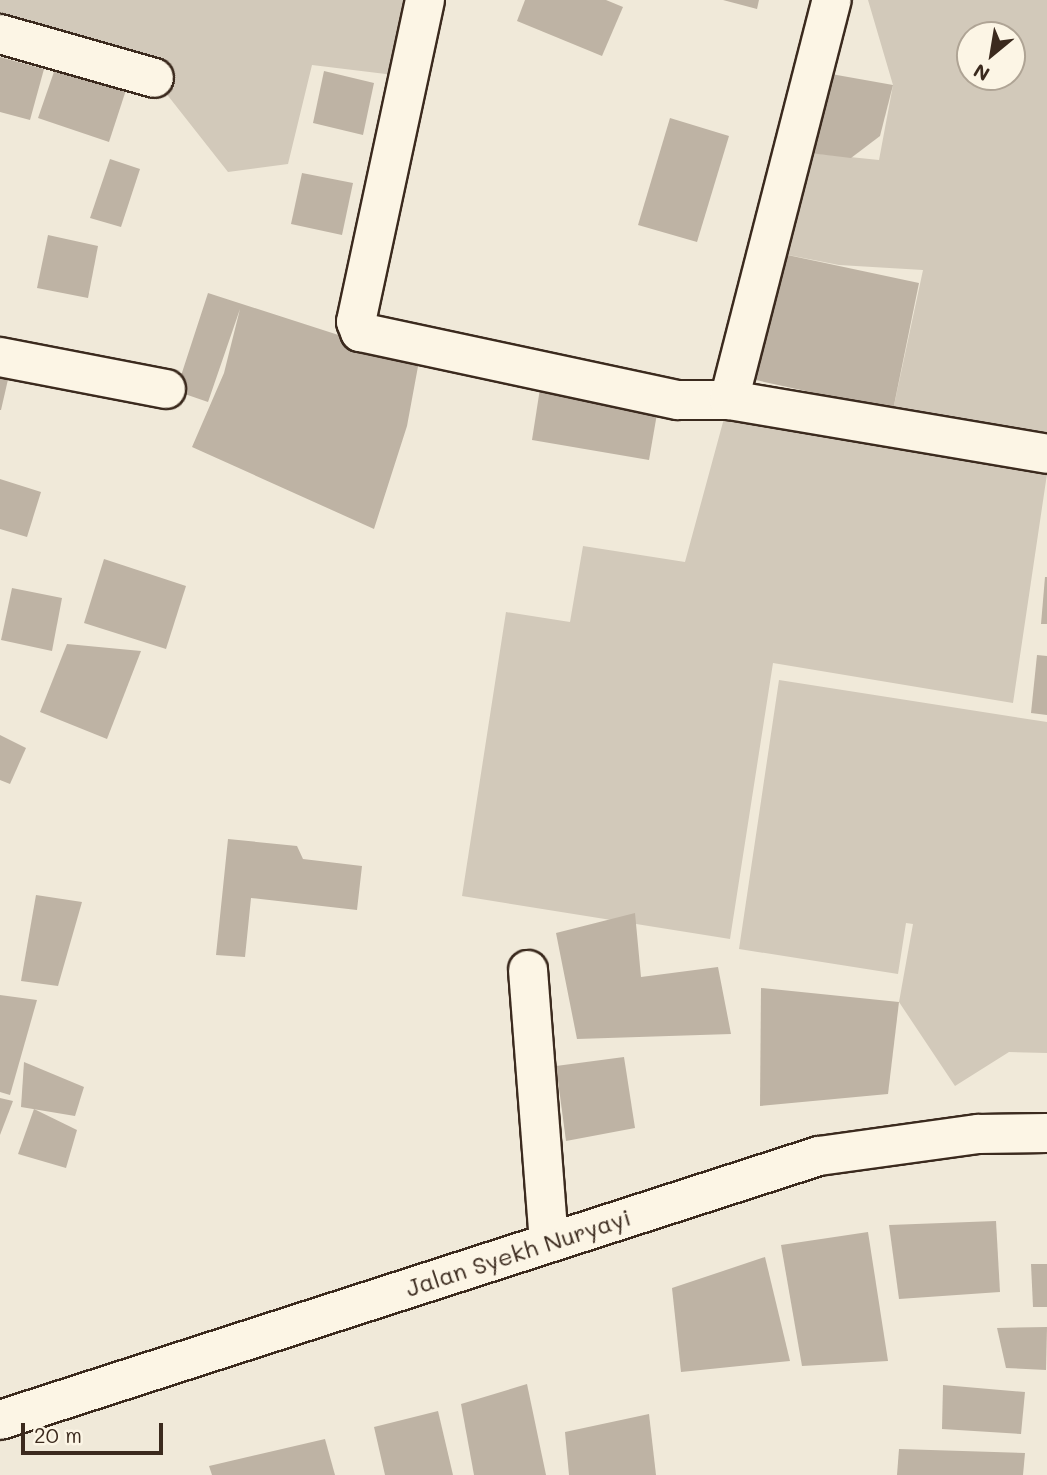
<!DOCTYPE html>
<style>
body{margin:0}
#map{position:relative;width:1047px;height:1475px;overflow:hidden;background:#f0e9d9;font-family:Mali,sans-serif}
div>[style]{position:absolute}
[style*='--x']{left:calc(var(--x)*1px);top:calc(var(--y)*1px);width:calc(var(--w)*1px);rotate:calc(var(--a)*1deg)}
.green>*{inset:0;background:#d2c9ba}
.building>*{inset:0;background:#beb3a4}
.roads{filter:drop-shadow(2px 0 #3b2a1e) drop-shadow(-2px 0 #3b2a1e) drop-shadow(0 2px #3b2a1e) drop-shadow(0 -2px #3b2a1e)}
.street>*{height:38px;margin:-19px;padding:0 19px;transform-origin:19px;border-radius:19px;background:#fcf5e5}
.secondary>*{height:38px;margin:-19px;padding:0 19px;transform-origin:19px;border-radius:19px;background:#fcf5e5}
span{translate:-50% -50%;white-space:nowrap;text-align:center;line-height:1.15;-webkit-text-stroke:5px #fcf5e5;paint-order:stroke}
.street-label{font-size:24px;color:#3b2a1e}
.north{position:absolute;left:956px;top:21px;width:70px;height:70px;box-sizing:border-box;background:#fcf5e5;border:2px solid #afa495;border-radius:50%;rotate:210deg;font-size:19px;font-weight:700;line-height:28px;text-align:center;color:#3b2a1e}
.north::after{content:'';display:block;margin:auto;width:24px;height:32px;background:#3b2a1e;clip-path:polygon(50% 0,100% 100%,50% 72%,0 100%)}
.scale{position:absolute;left:21px;top:1423px;width:142px;height:32px;box-sizing:border-box;border:4px solid #3b2a1e;border-top:0;padding-left:9px;font-size:21px;line-height:24px;white-space:nowrap;color:#3b2a1e;-webkit-text-stroke:5px #fcf5e5;paint-order:stroke}
</style>
<div id="map">
<div class="green">
<i style="clip-path:polygon(0 0,411px 0,394px 75px,312px 65px,288px 164px,228px 172px,154px 78px,0 27px)"></i>
<i style="clip-path:polygon(evenodd,868px 0,1047px 0,1047px 474px,1013px 703px,773px 663px,730px 939px,462px 896px,506px 612px,570px 622px,583px 546px,685px 562px,729px 400px,893px 410px,923px 270px,839px 265px,778px 253px,801px 152px,879px 160px,893px 85px,868px 0,970px 35px,1012px 35px,1012px 77px,970px 77px,970px 35px)"></i>
<i style="clip-path:polygon(779px 680px,1047px 722px,1047px 1053px,1009px 1052px,955px 1086px,899px 1002px,913px 924px,906px 923px,898px 974px,739px 949px)"></i>
</div>
<div class="building">
<i style="clip-path:polygon(525px 0,606px 0,623px 7px,602px 56px,517px 21px)"></i>
<i style="clip-path:polygon(723px 0,759px 0,757px 9px)"></i>
<i style="clip-path:polygon(0 57px,44px 69px,30px 120px,0 112px)"></i>
<i style="clip-path:polygon(56px 66px,126px 90px,109px 142px,38px 118px)"></i>
<i style="clip-path:polygon(324px 71px,374px 83px,363px 135px,313px 123px)"></i>
<i style="clip-path:polygon(820px 72px,893px 85px,880px 136px,851px 158px,801px 152px)"></i>
<i style="clip-path:polygon(670px 118px,729px 136px,697px 242px,638px 225px)"></i>
<i style="clip-path:polygon(110px 159px,140px 169px,121px 227px,90px 218px)"></i>
<i style="clip-path:polygon(302px 173px,353px 183px,342px 235px,291px 224px)"></i>
<i style="clip-path:polygon(48px 235px,98px 246px,88px 298px,37px 288px)"></i>
<i style="clip-path:polygon(778px 253px,919px 283px,893px 410px,751px 379px)"></i>
<i style="clip-path:polygon(208px 293px,419px 361px,407px 426px,374px 529px,192px 447px,224px 373px,240px 309px,208px 402px,176px 391px)"></i>
<i style="clip-path:polygon(0 359px,12px 362px,1px 410px,0 410px)"></i>
<i style="clip-path:polygon(541px 382px,659px 402px,649px 460px,532px 440px)"></i>
<i style="clip-path:polygon(0 479px,41px 492px,27px 537px,0 529px)"></i>
<i style="clip-path:polygon(104px 559px,186px 586px,166px 649px,84px 623px)"></i>
<i style="clip-path:polygon(1045px 577px,1047px 577px,1047px 624px,1041px 624px)"></i>
<i style="clip-path:polygon(12px 588px,62px 598px,52px 651px,1px 640px)"></i>
<i style="clip-path:polygon(67px 644px,141px 651px,107px 739px,40px 712px)"></i>
<i style="clip-path:polygon(1037px 655px,1047px 656px,1047px 715px,1031px 713px)"></i>
<i style="clip-path:polygon(0 735px,26px 748px,10px 784px,0 780px)"></i>
<i style="clip-path:polygon(228px 839px,297px 846px,303px 859px,362px 866px,357px 910px,251px 898px,245px 957px,216px 955px)"></i>
<i style="clip-path:polygon(36px 895px,82px 902px,58px 986px,21px 981px)"></i>
<i style="clip-path:polygon(635px 913px,641px 977px,718px 967px,731px 1034px,577px 1039px,556px 933px)"></i>
<i style="clip-path:polygon(761px 988px,899px 1002px,888px 1094px,760px 1106px)"></i>
<i style="clip-path:polygon(0 995px,37px 1000px,10px 1095px,0 1092px)"></i>
<i style="clip-path:polygon(624px 1057px,635px 1128px,566px 1141px,556px 1066px)"></i>
<i style="clip-path:polygon(24px 1062px,84px 1087px,75px 1116px,21px 1107px)"></i>
<i style="clip-path:polygon(0 1098px,13px 1101px,0 1135px)"></i>
<i style="clip-path:polygon(34px 1109px,77px 1130px,66px 1168px,18px 1154px)"></i>
<i style="clip-path:polygon(996px 1221px,1000px 1292px,899px 1299px,889px 1225px)"></i>
<i style="clip-path:polygon(868px 1232px,888px 1361px,802px 1366px,781px 1245px)"></i>
<i style="clip-path:polygon(765px 1257px,790px 1361px,681px 1372px,672px 1288px)"></i>
<i style="clip-path:polygon(1031px 1264px,1047px 1264px,1047px 1307px,1033px 1307px)"></i>
<i style="clip-path:polygon(1047px 1327px,1046px 1370px,1006px 1368px,997px 1328px)"></i>
<i style="clip-path:polygon(527px 1384px,546px 1475px,474px 1475px,461px 1404px)"></i>
<i style="clip-path:polygon(943px 1385px,1025px 1392px,1021px 1434px,942px 1429px)"></i>
<i style="clip-path:polygon(438px 1411px,453px 1475px,385px 1475px,374px 1427px)"></i>
<i style="clip-path:polygon(649px 1414px,656px 1475px,569px 1475px,565px 1432px)"></i>
<i style="clip-path:polygon(325px 1439px,335px 1475px,212px 1475px,209px 1466px)"></i>
<i style="clip-path:polygon(899px 1449px,1025px 1453px,1023px 1475px,897px 1475px)"></i>
</div>
<div class="roads">
<div class="street">
<i style="--x:425;--y:0;--w:329;--a:102.1"></i>
<i style="--x:356;--y:322;--w:11;--a:68"></i>
<i style="--x:360;--y:332;--w:325;--a:12.1"></i>
<i style="--x:678;--y:400;--w:51;--a:0"></i>
<i style="--x:729;--y:400;--w:413;--a:-75.6"></i>
<i style="--x:0;--y:34;--w:160;--a:15.9"></i>
<i style="--x:0;--y:357;--w:169;--a:10.9"></i>
<i style="--x:729;--y:400;--w:323;--a:9.6"></i>
<i style="--x:528;--y:970;--w:273;--a:85.6"></i>
</div>
<div class="secondary">
<i style="--x:0;--y:1420;--w:860;--a:-17.87"></i>
<i style="--x:819;--y:1156;--w:161;--a:-7.9"></i>
<i style="--x:978;--y:1134;--w:69;--a:-0.8"></i>
</div>
</div>
<div class="street-label">
<span style="left:518px;top:1252px;rotate:-18deg">Jalan Syekh Nuryayi</span>
</div>
<div class="north">N</div>
<div class="scale">20 m</div>
</div>
